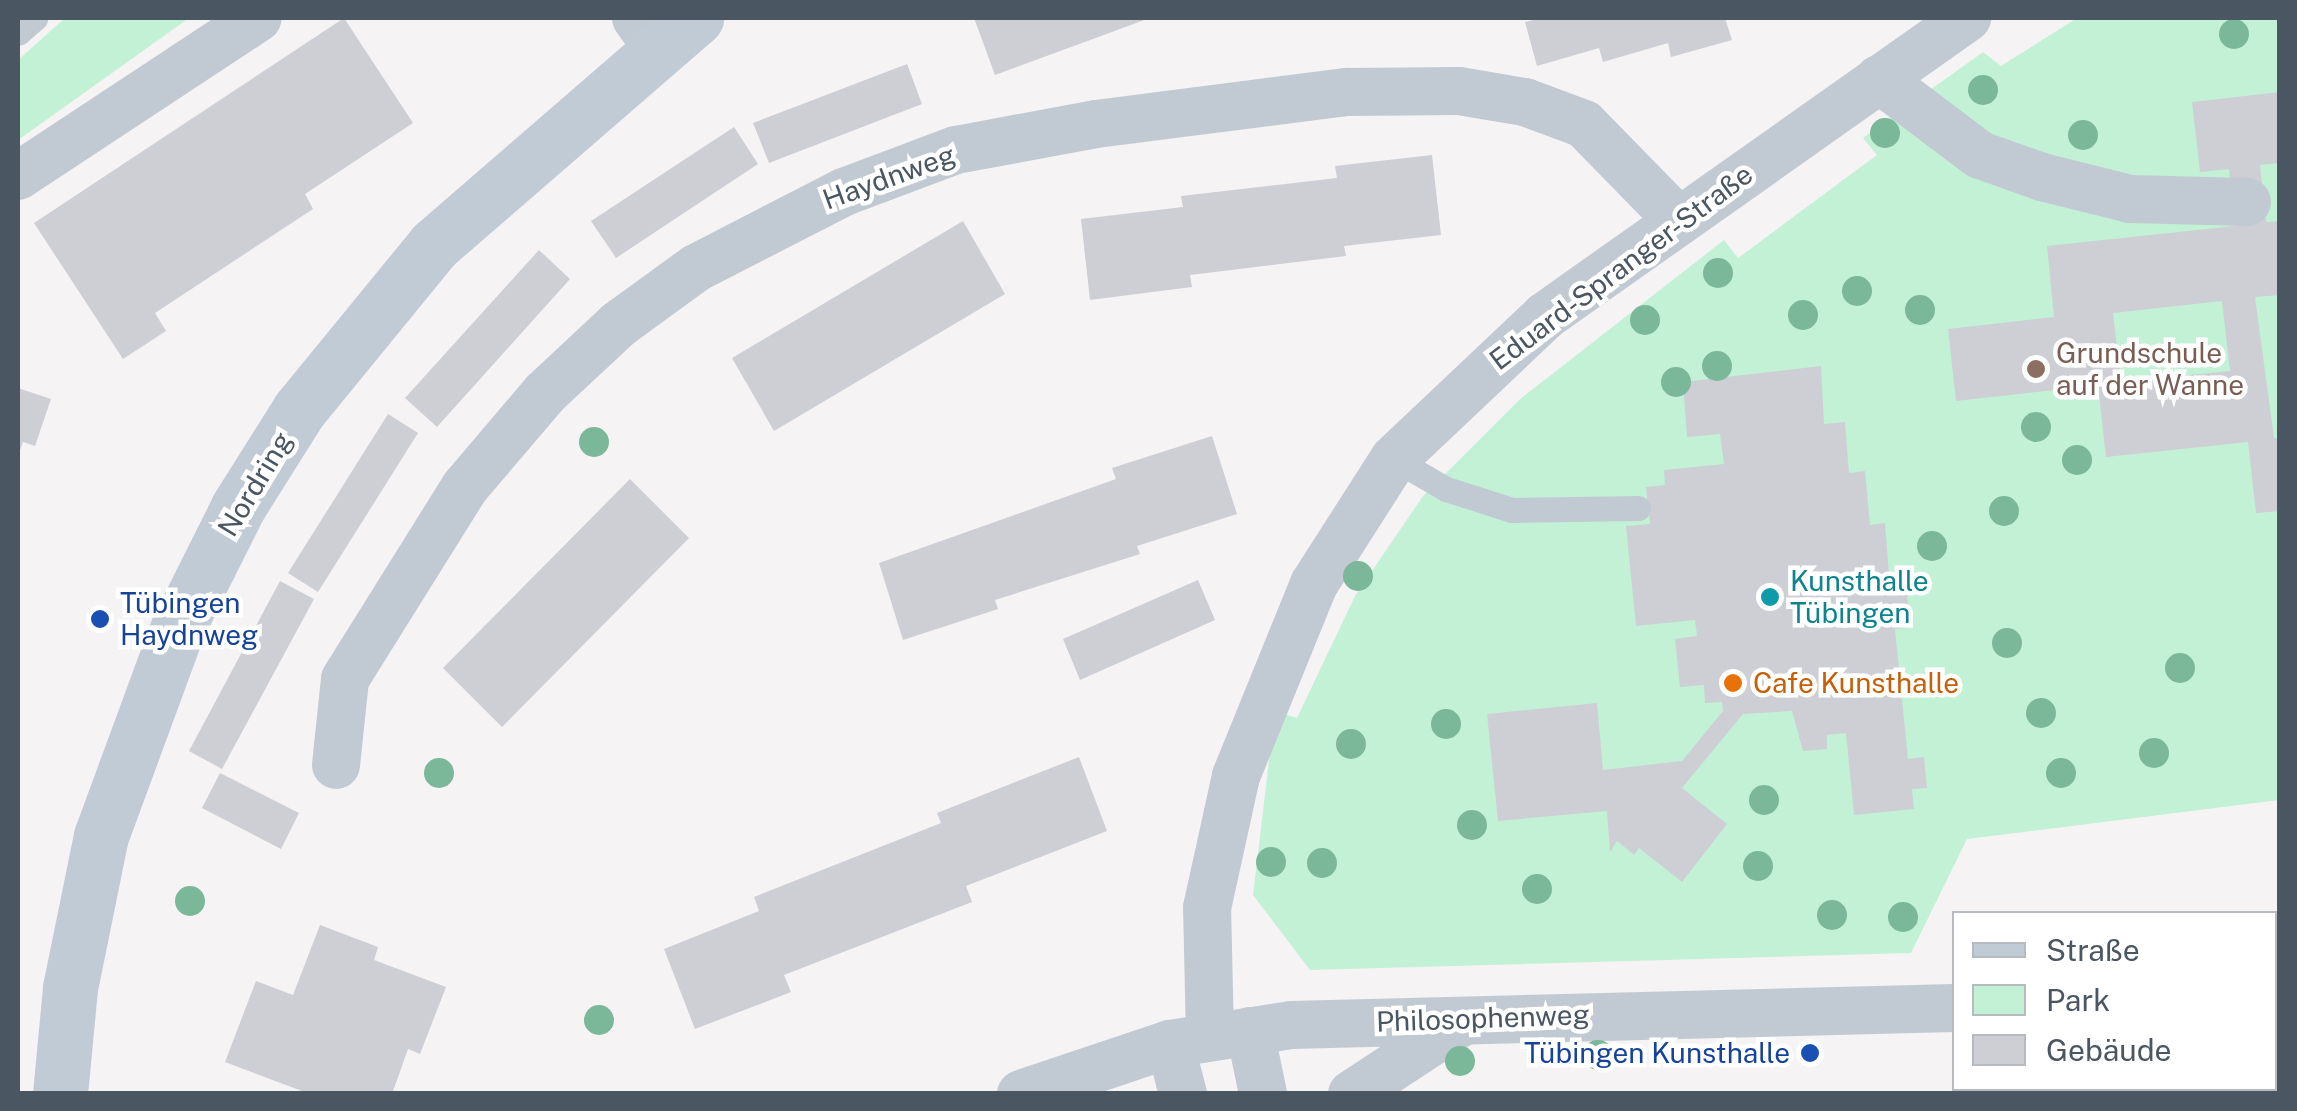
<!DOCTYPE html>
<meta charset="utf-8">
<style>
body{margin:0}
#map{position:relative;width:2297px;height:1111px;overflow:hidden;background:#f5f3f3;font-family:"Public Sans",sans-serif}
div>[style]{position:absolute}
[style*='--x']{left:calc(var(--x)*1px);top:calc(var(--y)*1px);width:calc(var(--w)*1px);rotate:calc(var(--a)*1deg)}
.green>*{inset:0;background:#c3f1d5}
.building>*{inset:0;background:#cdcfd5}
.lane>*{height:25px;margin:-12.5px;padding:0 12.5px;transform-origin:12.5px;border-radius:12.5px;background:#c1cad2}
.street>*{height:48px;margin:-24px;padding:0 24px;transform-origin:24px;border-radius:24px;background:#c1cad2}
.secondary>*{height:55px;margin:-27.5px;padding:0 27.5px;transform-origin:27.5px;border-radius:27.5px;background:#c1cbd6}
.trees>*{width:30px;height:30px;margin:-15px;border-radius:50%;background:#7bb799}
.dots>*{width:28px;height:28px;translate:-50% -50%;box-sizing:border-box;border:5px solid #fff;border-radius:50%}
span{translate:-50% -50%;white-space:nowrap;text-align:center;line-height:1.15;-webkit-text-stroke:9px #fff;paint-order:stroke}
.street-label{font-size:28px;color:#4a5661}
.education-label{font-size:28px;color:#785e54}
.left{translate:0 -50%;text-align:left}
.culture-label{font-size:28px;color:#0d838f}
.transit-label{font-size:28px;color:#164399}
.right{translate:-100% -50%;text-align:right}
.food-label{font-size:28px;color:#c56008}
.frame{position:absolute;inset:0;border:20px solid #4a5661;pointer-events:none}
.legend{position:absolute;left:1952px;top:911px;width:325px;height:180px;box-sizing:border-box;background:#fff;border:2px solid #b7bbc0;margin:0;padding:12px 18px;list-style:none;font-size:30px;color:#4a5661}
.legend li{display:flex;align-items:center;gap:20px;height:50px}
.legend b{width:50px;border:2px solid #b7bbc0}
</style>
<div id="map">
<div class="green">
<i style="clip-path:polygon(65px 18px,189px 18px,18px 140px,18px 60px)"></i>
<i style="clip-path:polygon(2077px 18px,2279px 18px,2279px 800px,1967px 839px,1911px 953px,1310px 970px,1253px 895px,1275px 711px,1297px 718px,1355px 596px,1423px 496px,1519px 400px,1724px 240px,1738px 258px,1877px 155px,1863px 138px,1983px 52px,2001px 66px)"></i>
</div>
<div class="building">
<i style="clip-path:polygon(344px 18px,413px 123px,305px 194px,313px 209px,155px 313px,166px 331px,123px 359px,34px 223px)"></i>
<i style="clip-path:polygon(974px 18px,1150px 18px,995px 75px)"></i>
<i style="clip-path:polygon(1542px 18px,1725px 18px,1732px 40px,1671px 57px,1668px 43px,1603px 62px,1599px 48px,1537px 66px,1525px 22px)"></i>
<i style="clip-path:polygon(907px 64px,922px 104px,769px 163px,753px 123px)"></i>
<i style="clip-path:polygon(evenodd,2280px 92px,2280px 163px,2260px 165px,2266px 222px,2280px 221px,2280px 295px,2255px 297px,2274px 438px,2280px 438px,2280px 511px,2256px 513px,2248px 442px,2106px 457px,2098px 385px,1956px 401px,1948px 329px,2054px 317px,2047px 246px,2235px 226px,2229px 169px,2200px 172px,2192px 102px,2280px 92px,2222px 301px,2230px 371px,2121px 382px,2113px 313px,2222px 301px)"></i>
<i style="clip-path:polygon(734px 127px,758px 164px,616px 258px,591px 221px)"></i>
<i style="clip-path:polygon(1432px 155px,1441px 235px,1344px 246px,1346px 256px,1190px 275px,1192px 287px,1090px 300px,1081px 219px,1183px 207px,1181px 196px,1337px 178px,1335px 166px)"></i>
<i style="clip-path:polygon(963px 221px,1005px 294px,774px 431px,732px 358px)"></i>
<i style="clip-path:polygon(539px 250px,570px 279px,437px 427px,405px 398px)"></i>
<i style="clip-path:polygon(1821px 366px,1824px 424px,1845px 422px,1849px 473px,1865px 471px,1870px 525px,1885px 523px,1889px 574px,1905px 573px,1910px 627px,1895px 629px,1908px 759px,1924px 757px,1927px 788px,1912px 789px,1914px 809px,1854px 815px,1846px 733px,1827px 735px,1827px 749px,1803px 751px,1792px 711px,1743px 714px,1682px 788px,1727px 824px,1682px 882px,1639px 848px,1634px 855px,1617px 841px,1610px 852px,1607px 811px,1498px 821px,1487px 714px,1597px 703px,1603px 770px,1682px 761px,1723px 711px,1722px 702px,1705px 703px,1704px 685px,1680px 687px,1675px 639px,1697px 636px,1695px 620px,1636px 626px,1626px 526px,1650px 524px,1646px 487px,1665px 485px,1664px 470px,1724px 464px,1720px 434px,1687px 437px,1683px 382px)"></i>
<i style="clip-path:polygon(18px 388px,51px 399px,35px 446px,23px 442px,18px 456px)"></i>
<i style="clip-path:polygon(388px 414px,418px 433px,318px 592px,288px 573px)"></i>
<i style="clip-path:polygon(1212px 436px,1237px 514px,1137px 546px,1140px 554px,995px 600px,998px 609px,903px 640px,879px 563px,1116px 479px,1112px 468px)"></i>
<i style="clip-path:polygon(630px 479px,689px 538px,502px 727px,443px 668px)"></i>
<i style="clip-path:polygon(1198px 580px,1215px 620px,1080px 680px,1063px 639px)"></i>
<i style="clip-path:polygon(280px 581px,314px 599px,222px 769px,189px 751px)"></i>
<i style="clip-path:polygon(1079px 757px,1107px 831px,966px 886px,972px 902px,784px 975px,791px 992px,695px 1029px,664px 949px,759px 911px,754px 897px,941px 823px,937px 813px)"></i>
<i style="clip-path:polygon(220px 773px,299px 813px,281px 849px,202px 808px)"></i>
<i style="clip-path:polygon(320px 925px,378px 947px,374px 960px,446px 987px,420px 1054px,408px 1049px,392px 1094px,310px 1094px,225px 1062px,256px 981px,293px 995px)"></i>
</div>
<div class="lane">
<i style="--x:18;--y:33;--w:23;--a:-41"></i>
<i style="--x:1394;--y:459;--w:60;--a:30"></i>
<i style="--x:1446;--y:489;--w:69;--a:17.7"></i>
<i style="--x:1512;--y:510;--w:126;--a:-0.9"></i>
</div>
<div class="street">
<i style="--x:636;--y:18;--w:37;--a:55"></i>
<i style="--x:1879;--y:79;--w:126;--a:37"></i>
<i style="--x:1980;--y:155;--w:66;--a:19.5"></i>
<i style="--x:2042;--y:177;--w:91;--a:14"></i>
<i style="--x:2130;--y:199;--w:117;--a:1.5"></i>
<i style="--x:18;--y:176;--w:287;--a:-33.4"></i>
<i style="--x:336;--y:765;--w:86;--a:-84"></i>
<i style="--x:345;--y:679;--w:226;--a:-58"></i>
<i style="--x:465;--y:487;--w:123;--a:-49.6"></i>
<i style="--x:545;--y:393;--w:101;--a:-43"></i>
<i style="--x:619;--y:324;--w:95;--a:-36"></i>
<i style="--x:696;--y:268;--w:166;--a:-27.2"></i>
<i style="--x:844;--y:192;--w:120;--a:-20.6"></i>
<i style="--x:956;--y:150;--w:142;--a:-10.5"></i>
<i style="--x:1096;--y:124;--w:253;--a:-7.3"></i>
<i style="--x:1347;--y:92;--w:112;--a:-0.5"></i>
<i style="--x:1459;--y:91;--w:67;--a:9.5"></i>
<i style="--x:1525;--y:102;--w:63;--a:20.4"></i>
<i style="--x:1584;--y:124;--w:136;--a:45.6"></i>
<i style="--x:2274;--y:1011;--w:6;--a:0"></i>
<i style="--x:1250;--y:1031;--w:64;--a:78.3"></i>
<i style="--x:1210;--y:1037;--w:129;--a:-91.3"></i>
<i style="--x:1207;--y:908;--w:135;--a:-77.6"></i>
<i style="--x:1236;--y:776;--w:207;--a:-67.9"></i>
<i style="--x:1314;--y:584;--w:148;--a:-57.4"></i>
<i style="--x:1394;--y:459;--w:208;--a:-43.4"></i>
<i style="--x:1545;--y:316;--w:517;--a:-35.23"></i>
<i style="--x:1170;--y:1044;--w:52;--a:75.4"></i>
<i style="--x:1021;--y:1094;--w:157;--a:-18.6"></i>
<i style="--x:1170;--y:1044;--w:122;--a:-8.9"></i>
<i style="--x:1291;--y:1025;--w:663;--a:-1.47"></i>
<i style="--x:1352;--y:1094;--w:131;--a:-33.2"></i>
<i style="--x:2102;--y:1094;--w:6;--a:-81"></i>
</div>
<div class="secondary">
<i style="--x:60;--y:1094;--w:106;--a:-84.6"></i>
<i style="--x:70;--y:988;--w:155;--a:-78.5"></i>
<i style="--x:101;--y:836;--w:223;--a:-69.8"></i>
<i style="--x:178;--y:627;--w:134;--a:-63.4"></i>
<i style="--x:238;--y:507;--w:115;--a:-57.8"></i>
<i style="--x:299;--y:410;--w:213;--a:-50.7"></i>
<i style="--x:434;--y:245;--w:347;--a:-40.9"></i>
</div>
<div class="trees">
<i style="left:2234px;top:34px"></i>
<i style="left:1983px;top:90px"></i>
<i style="left:1885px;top:133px"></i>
<i style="left:2083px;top:135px"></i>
<i style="left:1718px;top:273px"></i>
<i style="left:1857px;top:291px"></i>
<i style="left:1920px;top:310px"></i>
<i style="left:1803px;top:315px"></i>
<i style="left:1645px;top:320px"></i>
<i style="left:1717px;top:366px"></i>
<i style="left:1676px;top:382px"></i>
<i style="left:2036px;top:427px"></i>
<i style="left:594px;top:442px"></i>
<i style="left:2077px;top:460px"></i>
<i style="left:2004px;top:511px"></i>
<i style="left:1932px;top:546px"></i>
<i style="left:1358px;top:576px"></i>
<i style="left:2007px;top:643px"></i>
<i style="left:2180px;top:668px"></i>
<i style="left:2041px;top:713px"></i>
<i style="left:1446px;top:724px"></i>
<i style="left:1351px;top:744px"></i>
<i style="left:2154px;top:753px"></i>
<i style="left:439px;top:773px"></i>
<i style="left:2061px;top:773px"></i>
<i style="left:1764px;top:800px"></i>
<i style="left:1472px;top:825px"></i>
<i style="left:1271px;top:862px"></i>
<i style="left:1322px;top:863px"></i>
<i style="left:1758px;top:866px"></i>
<i style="left:1537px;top:889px"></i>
<i style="left:190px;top:901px"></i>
<i style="left:1832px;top:915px"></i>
<i style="left:1903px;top:917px"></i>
<i style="left:599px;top:1020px"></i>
<i style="left:1598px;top:1055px"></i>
<i style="left:1460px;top:1061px"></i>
</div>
<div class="dots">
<i style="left:2036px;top:369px;background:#8d6e63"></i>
<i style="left:1770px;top:597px;background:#0f9aa8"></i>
<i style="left:100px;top:619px;background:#1a4fb4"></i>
<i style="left:1733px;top:683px;background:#e8710a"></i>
<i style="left:1810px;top:1053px;background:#1a4fb4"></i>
</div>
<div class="street-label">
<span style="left:889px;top:177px;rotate:-20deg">Haydnweg</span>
<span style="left:1621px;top:267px;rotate:-37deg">Eduard-Spranger-Straße</span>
<span style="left:255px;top:484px;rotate:-59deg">Nordring</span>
<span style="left:1483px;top:1018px;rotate:-2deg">Philosophenweg</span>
</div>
<div class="education-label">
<span class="left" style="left:2056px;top:369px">Grundschule<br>auf der Wanne</span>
</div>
<div class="culture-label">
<span class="left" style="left:1790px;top:597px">Kunsthalle<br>Tübingen</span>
</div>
<div class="transit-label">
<span class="left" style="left:120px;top:619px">Tübingen<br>Haydnweg</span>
<span class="right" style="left:1790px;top:1053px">Tübingen Kunsthalle</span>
</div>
<div class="food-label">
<span class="left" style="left:1753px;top:683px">Cafe Kunsthalle</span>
</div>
<div class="frame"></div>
<ul class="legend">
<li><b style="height:12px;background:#c1cbd6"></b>Straße</li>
<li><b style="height:28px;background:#c3f1d5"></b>Park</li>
<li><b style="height:28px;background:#cdcfd5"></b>Gebäude</li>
</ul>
</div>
